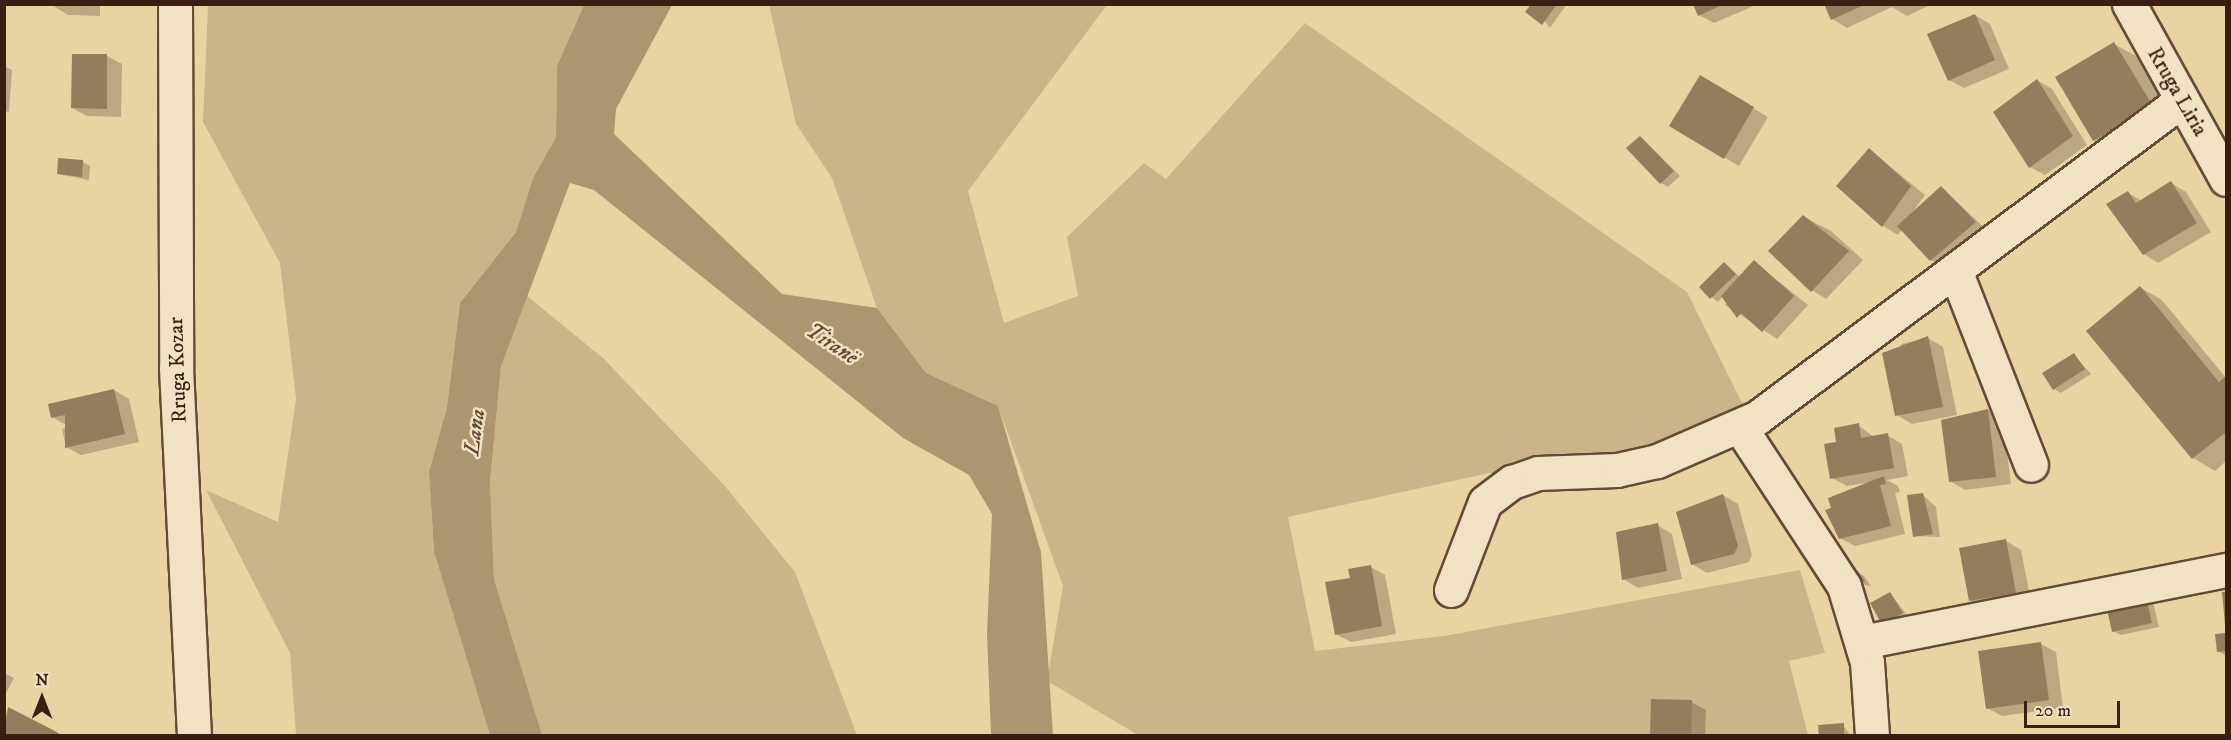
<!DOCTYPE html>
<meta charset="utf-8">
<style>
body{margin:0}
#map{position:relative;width:2231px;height:740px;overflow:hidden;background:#ead3a3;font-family:"IM FELL DW Pica",serif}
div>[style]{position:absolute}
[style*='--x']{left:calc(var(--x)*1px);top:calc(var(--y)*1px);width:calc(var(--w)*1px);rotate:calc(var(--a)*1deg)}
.green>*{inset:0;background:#ccb48a}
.water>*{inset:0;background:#ae9571}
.shadow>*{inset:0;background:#0003}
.building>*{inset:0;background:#957c5d}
.roads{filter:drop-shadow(2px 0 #654b36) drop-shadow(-2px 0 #654b36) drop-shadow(0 2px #654b36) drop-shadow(0 -2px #654b36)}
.street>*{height:33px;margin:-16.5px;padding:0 16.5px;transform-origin:16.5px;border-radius:16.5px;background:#f1e2c3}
.secondary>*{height:33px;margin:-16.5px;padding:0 16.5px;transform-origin:16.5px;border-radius:16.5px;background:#f1e2c3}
span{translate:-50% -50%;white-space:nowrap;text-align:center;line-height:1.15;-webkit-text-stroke:5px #f1e2c3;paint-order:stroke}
.street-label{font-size:21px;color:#391e11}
.water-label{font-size:22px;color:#624833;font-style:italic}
.frame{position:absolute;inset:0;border:6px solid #391e11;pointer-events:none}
.north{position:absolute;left:12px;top:668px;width:60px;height:60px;-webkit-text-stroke:4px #f1e2c3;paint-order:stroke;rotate:0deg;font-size:16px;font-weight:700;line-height:24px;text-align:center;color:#391e11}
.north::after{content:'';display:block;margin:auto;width:21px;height:27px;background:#391e11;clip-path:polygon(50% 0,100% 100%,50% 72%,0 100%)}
.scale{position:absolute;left:2024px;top:701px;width:96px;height:27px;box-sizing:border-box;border:3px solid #391e11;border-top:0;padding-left:8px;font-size:18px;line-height:21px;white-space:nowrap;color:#391e11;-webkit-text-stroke:4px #f1e2c3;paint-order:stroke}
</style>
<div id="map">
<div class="green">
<i style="clip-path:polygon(208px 5px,584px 5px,557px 66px,556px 137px,533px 178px,516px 232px,460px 303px,447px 407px,429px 472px,434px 552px,490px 735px,296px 735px,290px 653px,206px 490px,278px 522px,296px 399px,280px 263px,203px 122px)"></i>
<i style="clip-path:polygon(769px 5px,1107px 5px,968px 191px,1004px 323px,1078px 296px,1067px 237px,1144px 163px,1166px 179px,1305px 23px,1687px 292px,1749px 417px,1571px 472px,1489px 473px,1288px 517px,1315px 651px,1444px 636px,1800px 570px,1825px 653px,1789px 661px,1808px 735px,1138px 735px,1047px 681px,1063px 586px,998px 406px,926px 373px,877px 308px,832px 178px,796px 124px)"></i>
<i style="clip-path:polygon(526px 295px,604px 359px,725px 486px,795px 572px,857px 735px,542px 735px,494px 579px,490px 482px,501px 366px)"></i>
</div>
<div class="water">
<i style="clip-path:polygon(584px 5px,672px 5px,616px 109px,614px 134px,782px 294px,877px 308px,926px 373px,998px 406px,1041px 552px,1053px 735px,991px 735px,987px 634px,992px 514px,969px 475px,903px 438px,594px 190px,570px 183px,501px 366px,490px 482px,494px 579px,542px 735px,490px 735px,434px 552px,429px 472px,447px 407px,460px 303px,516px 232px,533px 178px,556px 137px,557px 66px)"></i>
</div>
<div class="shadow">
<i style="clip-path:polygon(50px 4px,100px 4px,100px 16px,68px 15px)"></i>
<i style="clip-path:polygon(1532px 4px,1567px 4px,1550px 28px)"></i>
<i style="clip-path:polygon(1695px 4px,1755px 4px,1756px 5px,1714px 23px,1699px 15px)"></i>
<i style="clip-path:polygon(1825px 4px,1932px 4px,1907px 16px,1892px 7px,1847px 28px,1832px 19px)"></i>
<i style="clip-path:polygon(1975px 15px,1990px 24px,2009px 69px,1964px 88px,1949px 80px)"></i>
<i style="clip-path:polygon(2114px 44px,2136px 56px,2173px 118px,2115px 153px,2094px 140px)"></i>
<i style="clip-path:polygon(73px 55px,107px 56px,122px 64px,121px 117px,87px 116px,72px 108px)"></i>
<i style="clip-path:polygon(4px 66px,12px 70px,9px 112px,4px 111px)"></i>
<i style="clip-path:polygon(1700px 77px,1768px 117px,1739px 166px,1671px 126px)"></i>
<i style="clip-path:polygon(2037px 80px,2052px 89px,2087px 145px,2045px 175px,2030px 167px)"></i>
<i style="clip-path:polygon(1641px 137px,1680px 176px,1668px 187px,1661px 183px)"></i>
<i style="clip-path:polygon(1870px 150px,1925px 195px,1909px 217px,1941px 187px,1989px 232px,1946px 269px,1931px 260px,1902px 229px,1898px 235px,1883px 226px,1838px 186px)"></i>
<i style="clip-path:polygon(83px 162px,90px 166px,89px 180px,58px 174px)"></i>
<i style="clip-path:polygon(2171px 183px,2186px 192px,2211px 232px,2158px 263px,2144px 254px,2128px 193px,2142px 201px)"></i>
<i style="clip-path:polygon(1804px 217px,1831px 231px,1863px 260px,1826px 299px,1812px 290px)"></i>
<i style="clip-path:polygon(1754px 262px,1808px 305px,1777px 339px,1725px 305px,1729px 301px,1723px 296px,1718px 302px,1711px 297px,1725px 264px,1740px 277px)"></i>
<i style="clip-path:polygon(2141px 288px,2162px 300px,2226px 378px,2226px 461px,2215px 471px,2193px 458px,2088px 331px)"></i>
<i style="clip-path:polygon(1928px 338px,1943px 347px,1957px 415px,1912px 424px,1897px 415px,1901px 344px)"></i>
<i style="clip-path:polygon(2074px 355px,2091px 374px,2061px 393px,2054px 389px)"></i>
<i style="clip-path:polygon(114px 390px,129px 399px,139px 442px,81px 455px,66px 447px,62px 429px,70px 427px,52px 417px)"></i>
<i style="clip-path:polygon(1988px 410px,2003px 419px,2011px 484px,1965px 490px,1950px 481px)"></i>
<i style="clip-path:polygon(1858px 425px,1874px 437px,1887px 435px,1902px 444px,1908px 476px,1887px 480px,1898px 486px,1900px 492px,1895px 493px,1905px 534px,1855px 546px,1840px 538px,1866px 483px,1847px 486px,1832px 478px,1838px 443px)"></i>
<i style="clip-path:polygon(1922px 494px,1936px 507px,1940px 537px,1915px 536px)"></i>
<i style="clip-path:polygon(1723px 495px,1738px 504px,1752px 555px,1749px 562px,1707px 573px,1692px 564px)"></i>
<i style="clip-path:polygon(1657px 525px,1672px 534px,1682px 579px,1638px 588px,1623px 579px)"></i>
<i style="clip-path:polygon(2006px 541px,2021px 550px,2031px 601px,1985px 609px,1970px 600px)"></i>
<i style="clip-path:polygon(1371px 567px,1385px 575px,1396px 634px,1351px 642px,1336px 634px,1351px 579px)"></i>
<i style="clip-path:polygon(1857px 572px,1864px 576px,1871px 586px,1860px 584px)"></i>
<i style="clip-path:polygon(1890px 593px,1909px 618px,1891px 628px)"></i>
<i style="clip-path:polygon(2146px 597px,2153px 602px,2159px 627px,2121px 635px,2113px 631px)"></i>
<i style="clip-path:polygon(2226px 635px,2226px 656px,2218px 651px,2217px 636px)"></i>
<i style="clip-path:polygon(2041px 644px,2056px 652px,2063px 708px,2002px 716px,1987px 708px)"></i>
<i style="clip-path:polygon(4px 673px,14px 678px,4px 697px)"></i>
<i style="clip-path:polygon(1691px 702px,1706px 710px,1705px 736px,1651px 736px)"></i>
<i style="clip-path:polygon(9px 709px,4px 736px,4px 717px)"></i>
<i style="clip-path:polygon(1843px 725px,1851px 736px,1821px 736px)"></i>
</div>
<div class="building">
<i style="clip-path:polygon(1531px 4px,1557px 4px,1542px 25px,1525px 12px)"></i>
<i style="clip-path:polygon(1693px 4px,1724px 4px,1698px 16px)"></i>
<i style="clip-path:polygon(1824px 4px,1866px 4px,1831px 20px)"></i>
<i style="clip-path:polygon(1975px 14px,1995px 60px,1948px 81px,1927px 34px)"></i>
<i style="clip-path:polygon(2114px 42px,2153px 106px,2093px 141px,2055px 77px)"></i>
<i style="clip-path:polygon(72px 54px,107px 54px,107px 109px,71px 108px)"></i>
<i style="clip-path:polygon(1700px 75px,1754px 107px,1724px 159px,1669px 126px)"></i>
<i style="clip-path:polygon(2037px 79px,2073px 136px,2029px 168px,1993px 112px)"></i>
<i style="clip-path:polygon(1640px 136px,1674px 171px,1660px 184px,1626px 148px)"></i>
<i style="clip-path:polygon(1869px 148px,1911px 186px,1882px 227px,1836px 186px)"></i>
<i style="clip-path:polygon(58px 158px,83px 160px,82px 177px,57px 174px)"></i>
<i style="clip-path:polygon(2171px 181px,2197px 223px,2143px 255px,2106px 204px,2128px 191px,2136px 203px)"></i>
<i style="clip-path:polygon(1941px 186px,1976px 222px,1930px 261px,1897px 226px)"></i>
<i style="clip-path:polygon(1803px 215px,1849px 251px,1811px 292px,1768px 251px)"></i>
<i style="clip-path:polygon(1754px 260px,1794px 296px,1762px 332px,1741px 313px,1737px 318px,1721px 296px)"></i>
<i style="clip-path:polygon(1724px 262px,1736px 274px,1710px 299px,1699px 287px)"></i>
<i style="clip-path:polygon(2140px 286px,2219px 382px,2226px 376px,2226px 432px,2192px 459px,2086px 331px)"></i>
<i style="clip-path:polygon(1928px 336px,1943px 407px,1895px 416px,1882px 353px)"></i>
<i style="clip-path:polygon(2074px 353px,2085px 369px,2053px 390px,2042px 373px)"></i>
<i style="clip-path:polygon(114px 389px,125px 434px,65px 448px,65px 415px,51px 418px,48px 404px)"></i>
<i style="clip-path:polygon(1988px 409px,1996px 477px,1949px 482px,1941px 420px)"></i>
<i style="clip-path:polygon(1859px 423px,1861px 438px,1888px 433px,1894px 468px,1830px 479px,1824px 444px,1836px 442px,1834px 428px)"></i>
<i style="clip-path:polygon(1884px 476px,1886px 484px,1880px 485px,1891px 526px,1839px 539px,1825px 510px,1831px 508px,1828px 498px)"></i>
<i style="clip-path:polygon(1923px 493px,1933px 534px,1913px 537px,1907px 495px)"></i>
<i style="clip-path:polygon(1723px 494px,1738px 546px,1734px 554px,1691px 565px,1676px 512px)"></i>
<i style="clip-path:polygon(1658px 523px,1667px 571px,1622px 580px,1616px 532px)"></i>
<i style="clip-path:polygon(2006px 539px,2016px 593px,1969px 601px,1959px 548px)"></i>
<i style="clip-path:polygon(1371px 565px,1382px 626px,1335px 635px,1325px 582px,1350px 578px,1348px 569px)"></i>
<i style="clip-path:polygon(1857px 570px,1865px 581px,1859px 585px,1852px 573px)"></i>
<i style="clip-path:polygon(1890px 592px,1903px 613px,1882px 625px,1870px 603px)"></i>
<i style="clip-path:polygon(2222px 592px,2226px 592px,2226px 625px,2225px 625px)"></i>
<i style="clip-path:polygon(2146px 596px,2152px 623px,2112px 632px,2106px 605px)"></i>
<i style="clip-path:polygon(2226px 633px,2226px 651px,2217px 652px,2215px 634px)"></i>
<i style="clip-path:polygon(2041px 642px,2049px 700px,1986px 709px,1978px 651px)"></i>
<i style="clip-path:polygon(1651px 699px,1692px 700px,1691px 736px,1650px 736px)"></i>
<i style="clip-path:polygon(8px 707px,53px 730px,63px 736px,4px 736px)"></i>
<i style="clip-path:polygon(1844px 723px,1844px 736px,1819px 736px,1818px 725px)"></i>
</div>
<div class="roads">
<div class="street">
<i style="--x:1955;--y:270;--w:209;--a:68.7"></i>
<i style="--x:1740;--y:427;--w:190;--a:56.8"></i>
<i style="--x:1844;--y:586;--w:79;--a:73.2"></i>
<i style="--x:1867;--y:662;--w:74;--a:86.1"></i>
<i style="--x:1451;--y:590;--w:94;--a:-68.9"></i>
<i style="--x:1485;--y:502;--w:34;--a:-37"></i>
<i style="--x:1512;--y:482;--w:28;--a:-19"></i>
<i style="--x:1538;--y:473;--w:79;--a:-2.2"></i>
<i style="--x:1617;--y:470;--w:41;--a:-12.7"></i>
<i style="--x:1657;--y:461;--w:110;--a:-23.5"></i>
<i style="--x:1758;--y:417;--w:529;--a:-36.78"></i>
<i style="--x:1862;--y:642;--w:371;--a:-11.2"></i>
</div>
<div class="secondary">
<i style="--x:175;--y:4;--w:364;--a:89.8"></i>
<i style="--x:176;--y:368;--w:368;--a:87.2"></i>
<i style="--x:2129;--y:4;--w:200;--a:61"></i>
</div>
</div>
<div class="street-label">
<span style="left:2177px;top:92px;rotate:60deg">Rruga Liria</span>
<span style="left:178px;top:370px;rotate:-92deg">Rruga Kozar</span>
</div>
<div class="water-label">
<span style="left:832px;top:344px;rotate:33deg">Tiranë</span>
<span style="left:475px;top:432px;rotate:-82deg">Lana</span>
</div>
<div class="frame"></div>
<div class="north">N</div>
<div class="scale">20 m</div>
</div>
